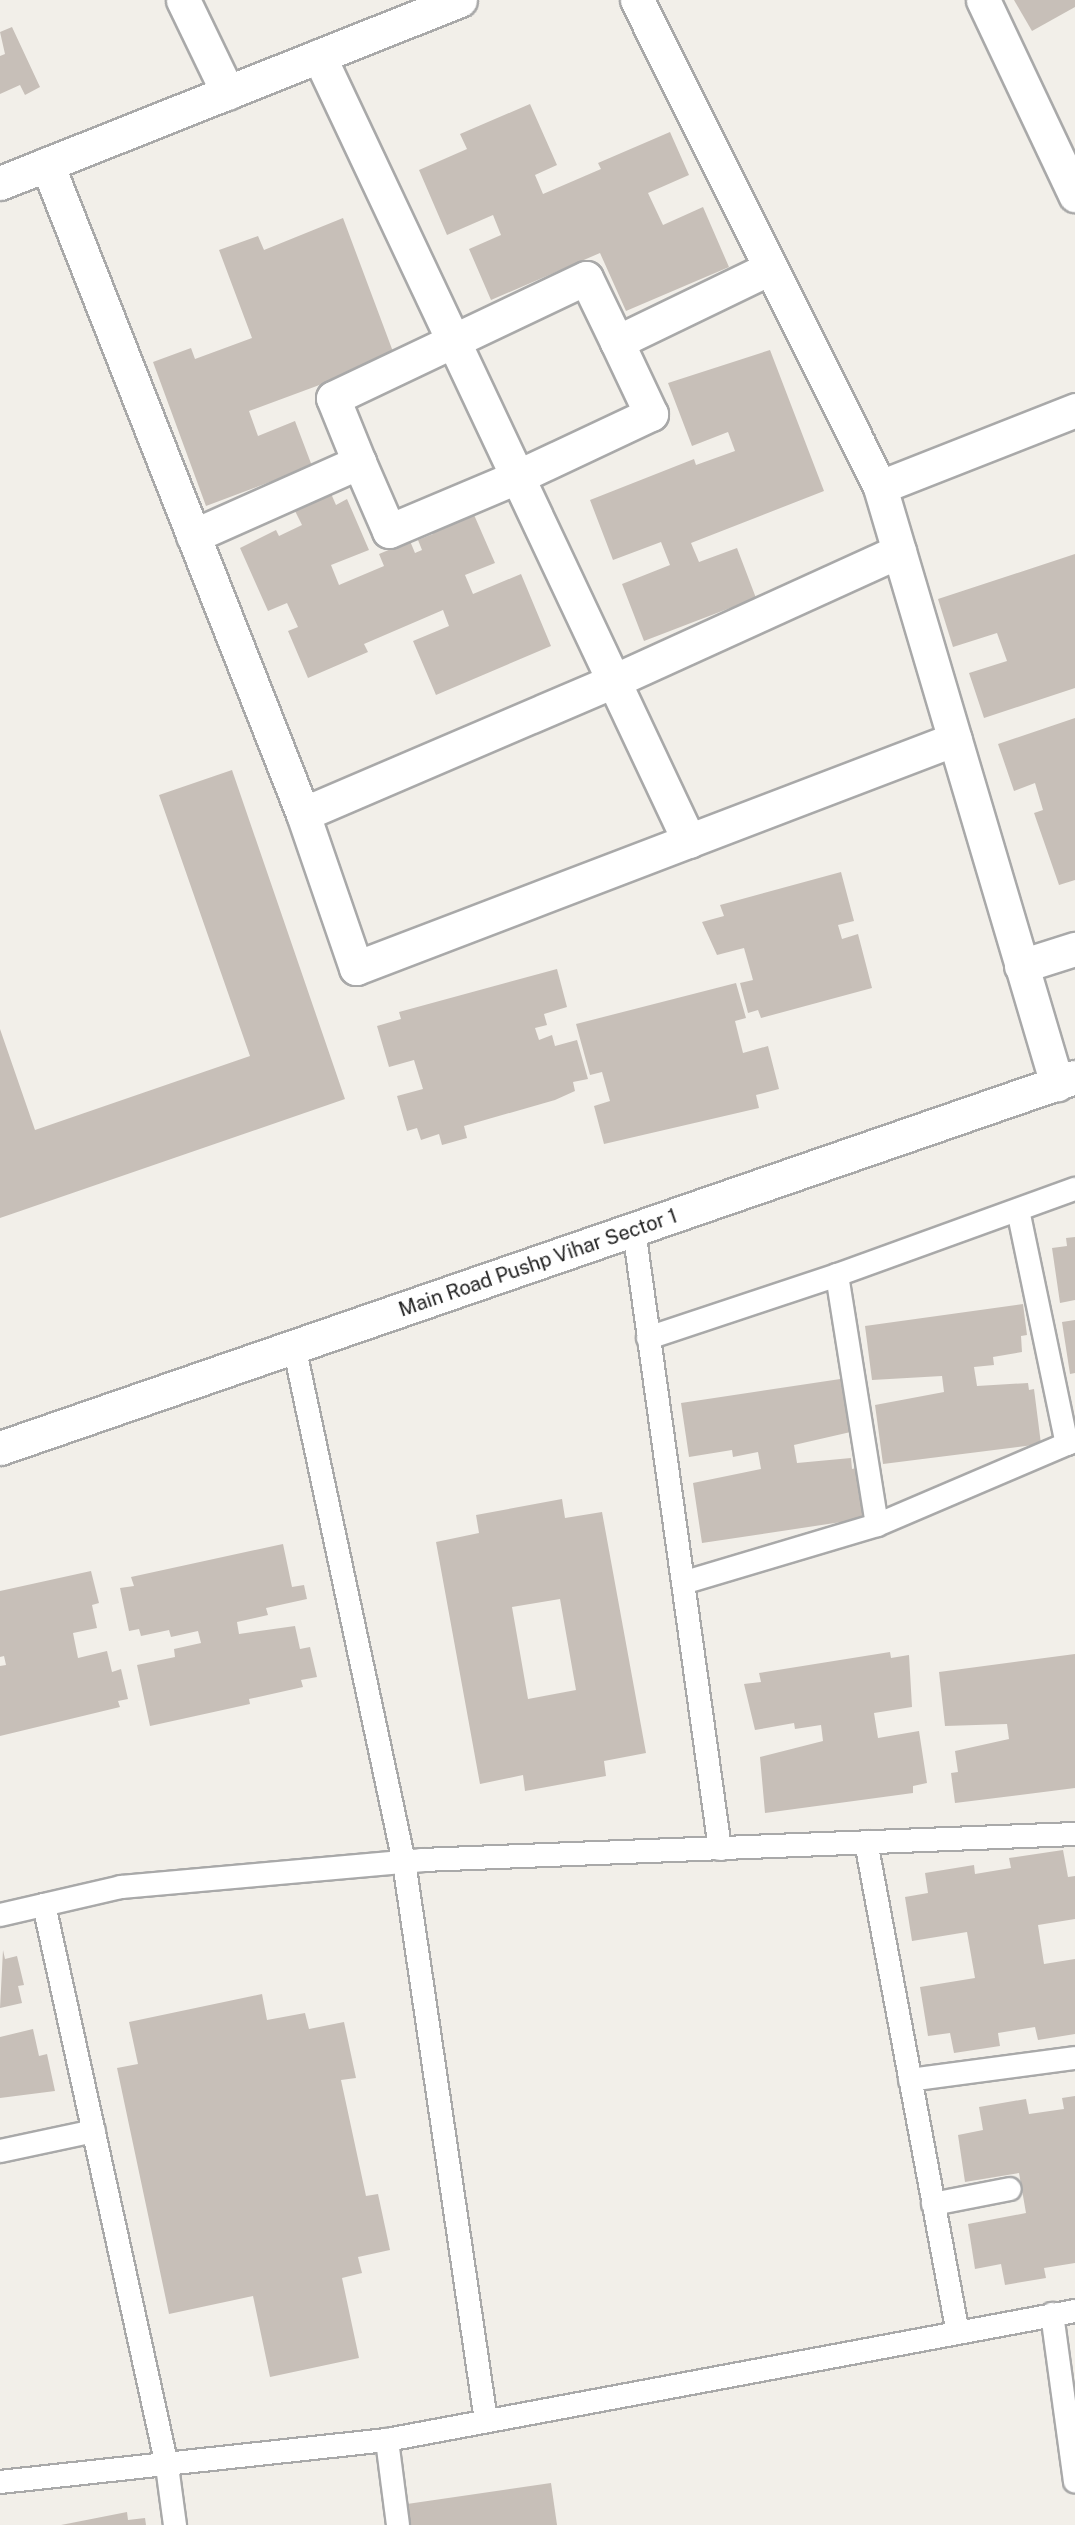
<!DOCTYPE html>
<style>
body{margin:0}
#map{position:relative;width:1075px;height:2525px;overflow:hidden;background:#f2efe9;font-family:"Public Sans",sans-serif}
div>[style]{position:absolute}
[style*='--x']{left:calc(var(--x)*1px);top:calc(var(--y)*1px);width:calc(var(--w)*1px);rotate:calc(var(--a)*1deg)}
.building>*{inset:0;background:#c7bfb8}
.roads{filter:drop-shadow(2px 0 #a9a9a9) drop-shadow(-2px 0 #a9a9a9) drop-shadow(0 2px #a9a9a9) drop-shadow(0 -2px #a9a9a9)}
.lane>*{height:22px;margin:-11px;padding:0 11px;transform-origin:11px;border-radius:11px;background:#fff}
.street>*{height:33px;margin:-16.5px;padding:0 16.5px;transform-origin:16.5px;border-radius:16.5px;background:#fff}
span{translate:-50% -50%;white-space:nowrap;text-align:center;line-height:1.15;-webkit-text-stroke:4.5px #fff;paint-order:stroke}
.street-label{font-size:20px;color:#222}
</style>
<div id="map">
<div class="building">
<i style="clip-path:polygon(1014px 0,1075px 0,1075px 7px,1032px 31px)"></i>
<i style="clip-path:polygon(12px 27px,40px 87px,25px 95px,20px 85px,0 94px,0 56px,5px 54px,0 32px)"></i>
<i style="clip-path:polygon(530px 104px,557px 165px,535px 175px,543px 194px,601px 169px,598px 163px,670px 132px,689px 175px,648px 193px,663px 225px,703px 207px,729px 267px,626px 311px,600px 253px,491px 300px,469px 249px,501px 235px,493px 215px,447px 235px,419px 170px,467px 149px,460px 134px)"></i>
<i style="clip-path:polygon(343px 218px,395px 357px,249px 411px,258px 436px,295px 421px,312px 466px,206px 506px,153px 362px,191px 348px,195px 359px,252px 338px,219px 250px,258px 236px,264px 250px)"></i>
<i style="clip-path:polygon(770px 350px,824px 491px,691px 543px,699px 562px,737px 548px,756px 598px,644px 641px,622px 584px,670px 565px,661px 542px,613px 560px,590px 500px,694px 459px,696px 465px,735px 451px,728px 432px,692px 446px,668px 383px)"></i>
<i style="clip-path:polygon(329px 489px,336px 505px,347px 499px,369px 550px,331px 565px,339px 585px,384px 566px,379px 554px,410px 541px,415px 553px,422px 550px,418px 540px,433px 534px,427px 518px,468px 501px,495px 563px,465px 575px,473px 594px,521px 574px,551px 646px,436px 695px,413px 641px,449px 626px,443px 610px,364px 644px,368px 652px,308px 678px,288px 631px,298px 627px,287px 603px,268px 611px,240px 548px,276px 530px,279px 536px,302px 525px,293px 507px)"></i>
<i style="clip-path:polygon(1075px 554px,1075px 688px,984px 718px,969px 673px,1007px 661px,997px 633px,953px 647px,938px 599px)"></i>
<i style="clip-path:polygon(1075px 718px,1075px 880px,1059px 885px,1034px 813px,1043px 810px,1035px 783px,1014px 791px,998px 744px)"></i>
<i style="clip-path:polygon(232px 770px,345px 1099px,0 1218px,0 1029px,35px 1130px,250px 1056px,159px 795px)"></i>
<i style="clip-path:polygon(841px 872px,854px 921px,838px 925px,842px 939px,858px 934px,872px 988px,761px 1018px,758px 1010px,748px 1013px,740px 983px,753px 980px,744px 948px,717px 955px,702px 922px,724px 916px,720px 905px)"></i>
<i style="clip-path:polygon(557px 969px,567px 1007px,544px 1014px,547px 1025px,535px 1028px,539px 1040px,552px 1035px,555px 1046px,577px 1040px,588px 1079px,573px 1082px,575px 1091px,555px 1100px,464px 1126px,467px 1138px,442px 1145px,439px 1134px,421px 1140px,417px 1128px,407px 1131px,397px 1096px,423px 1089px,414px 1060px,389px 1067px,377px 1026px,401px 1019px,399px 1012px)"></i>
<i style="clip-path:polygon(736px 983px,746px 1018px,735px 1021px,743px 1053px,768px 1046px,779px 1089px,756px 1095px,759px 1108px,604px 1144px,594px 1106px,610px 1101px,602px 1072px,590px 1075px,576px 1024px)"></i>
<i style="clip-path:polygon(1075px 1237px,1075px 1300px,1060px 1303px,1052px 1248px,1067px 1246px,1066px 1238px)"></i>
<i style="clip-path:polygon(1023px 1304px,1027px 1335px,1021px 1336px,1022px 1352px,993px 1357px,994px 1365px,974px 1367px,977px 1386px,1028px 1383px,1029px 1390px,1034px 1389px,1041px 1444px,883px 1464px,875px 1405px,944px 1392px,942px 1376px,872px 1380px,865px 1326px)"></i>
<i style="clip-path:polygon(1075px 1320px,1075px 1373px,1070px 1374px,1062px 1322px)"></i>
<i style="clip-path:polygon(847px 1378px,855px 1431px,794px 1445px,797px 1463px,851px 1458px,852px 1469px,860px 1467px,868px 1518px,702px 1543px,693px 1483px,761px 1469px,758px 1452px,733px 1457px,732px 1450px,689px 1457px,681px 1403px)"></i>
<i style="clip-path:polygon(evenodd,562px 1499px,565px 1518px,602px 1512px,646px 1753px,604px 1761px,606px 1776px,525px 1791px,523px 1775px,480px 1784px,436px 1542px,479px 1533px,476px 1515px,562px 1499px,560px 1599px,576px 1690px,528px 1699px,512px 1607px,560px 1599px)"></i>
<i style="clip-path:polygon(283px 1544px,292px 1587px,304px 1585px,307px 1599px,266px 1608px,268px 1615px,237px 1622px,239px 1634px,295px 1626px,300px 1649px,310px 1647px,317px 1677px,301px 1680px,303px 1687px,249px 1699px,250px 1704px,150px 1726px,137px 1665px,175px 1657px,174px 1649px,201px 1643px,198px 1631px,171px 1637px,169px 1630px,141px 1636px,139px 1629px,129px 1631px,120px 1588px,134px 1586px,131px 1577px)"></i>
<i style="clip-path:polygon(91px 1571px,99px 1603px,92px 1605px,97px 1628px,73px 1633px,78px 1658px,107px 1651px,112px 1672px,121px 1669px,128px 1699px,118px 1701px,120px 1707px,0 1736px,0 1666px,6px 1665px,4px 1656px,0 1657px,0 1591px)"></i>
<i style="clip-path:polygon(890px 1652px,891px 1658px,909px 1655px,912px 1707px,874px 1713px,878px 1738px,919px 1731px,927px 1783px,913px 1786px,913px 1793px,765px 1813px,760px 1757px,823px 1741px,821px 1725px,795px 1729px,794px 1723px,755px 1730px,744px 1684px,761px 1682px,759px 1673px)"></i>
<i style="clip-path:polygon(1075px 1654px,1075px 1788px,955px 1803px,951px 1773px,958px 1772px,955px 1751px,1009px 1739px,1007px 1724px,945px 1726px,939px 1672px)"></i>
<i style="clip-path:polygon(1063px 1850px,1068px 1877px,1075px 1876px,1075px 1919px,1038px 1925px,1044px 1964px,1075px 1959px,1075px 2034px,1038px 2040px,1035px 2027px,998px 2033px,1000px 2046px,954px 2053px,950px 2033px,928px 2036px,920px 1987px,975px 1978px,967px 1932px,912px 1941px,905px 1897px,928px 1893px,925px 1873px,974px 1865px,975px 1874px,1011px 1868px,1009px 1858px)"></i>
<i style="clip-path:polygon(3px 1950px,5px 1959px,17px 1956px,24px 1985px,18px 1986px,22px 2003px,0 2008px)"></i>
<i style="clip-path:polygon(262px 1994px,267px 2020px,305px 2013px,309px 2029px,344px 2022px,356px 2078px,341px 2080px,366px 2196px,378px 2194px,390px 2250px,358px 2257px,362px 2273px,342px 2278px,359px 2358px,270px 2377px,253px 2296px,169px 2314px,117px 2068px,138px 2064px,129px 2022px)"></i>
<i style="clip-path:polygon(33px 2029px,39px 2056px,47px 2054px,55px 2091px,0 2098px,0 2037px)"></i>
<i style="clip-path:polygon(1075px 2096px,1075px 2263px,1044px 2268px,1046px 2278px,1005px 2285px,1001px 2264px,975px 2269px,968px 2224px,1026px 2213px,1019px 2173px,965px 2182px,958px 2135px,983px 2130px,979px 2107px,1026px 2099px,1029px 2114px,1064px 2109px,1062px 2098px)"></i>
<i style="clip-path:polygon(551px 2483px,557px 2525px,411px 2525px,407px 2504px)"></i>
<i style="clip-path:polygon(127px 2512px,128px 2520px,145px 2518px,146px 2525px,61px 2525px)"></i>
</div>
<div class="roads">
<div class="lane">
<i style="--x:1018;--y:1210;--w:239;--a:78.2"></i>
<i style="--x:1067;--y:1444;--w:9;--a:-21"></i>
<i style="--x:634;--y:1230;--w:625;--a:82.09"></i>
<i style="--x:837;--y:1275;--w:253;--a:-19.9"></i>
<i style="--x:648;--y:1338;--w:199;--a:-18.4"></i>
<i style="--x:837;--y:1275;--w:253;--a:80.9"></i>
<i style="--x:877;--y:1525;--w:202;--a:163.4"></i>
<i style="--x:294;--y:1346;--w:528;--a:77.97"></i>
<i style="--x:404;--y:1862;--w:565;--a:81.65"></i>
<i style="--x:877;--y:1525;--w:207;--a:-23.1"></i>
<i style="--x:866;--y:1842;--w:496;--a:79.4"></i>
<i style="--x:44;--y:1905;--w:574;--a:77.63"></i>
<i style="--x:167;--y:2466;--w:60;--a:82.3"></i>
<i style="--x:0;--y:1915;--w:124;--a:-13"></i>
<i style="--x:121;--y:1887;--w:302;--a:-5.1"></i>
<i style="--x:422;--y:1860;--w:654;--a:-2.28"></i>
<i style="--x:910;--y:2080;--w:166;--a:-7.6"></i>
<i style="--x:0;--y:2151;--w:96;--a:-12"></i>
<i style="--x:933;--y:2204;--w:78;--a:-11"></i>
<i style="--x:1052;--y:2314;--w:169;--a:82.2"></i>
<i style="--x:0;--y:2482;--w:389;--a:-6.2"></i>
<i style="--x:398;--y:2525;--w:86;--a:-97.4"></i>
<i style="--x:387;--y:2440;--w:700;--a:-10.62"></i>
</div>
<div class="street">
<i style="--x:183;--y:0;--w:103;--a:64.2"></i>
<i style="--x:637;--y:0;--w:544;--a:63.48"></i>
<i style="--x:880;--y:487;--w:623;--a:73.49"></i>
<i style="--x:983;--y:0;--w:216;--a:64.7"></i>
<i style="--x:319;--y:56;--w:868;--a:64.76"></i>
<i style="--x:47;--y:164;--w:699;--a:68.5"></i>
<i style="--x:303;--y:814;--w:163;--a:71"></i>
<i style="--x:356;--y:968;--w:641;--a:-20.92"></i>
<i style="--x:0;--y:183;--w:495;--a:-21.7"></i>
<i style="--x:359;--y:462;--w:75;--a:66.5"></i>
<i style="--x:389;--y:531;--w:141;--a:-22.9"></i>
<i style="--x:519;--y:476;--w:146;--a:-25.2"></i>
<i style="--x:651;--y:414;--w:80;--a:-115.3"></i>
<i style="--x:880;--y:487;--w:210;--a:-21.5"></i>
<i style="--x:193;--y:536;--w:182;--a:-24"></i>
<i style="--x:359;--y:462;--w:69;--a:-112.1"></i>
<i style="--x:333;--y:398;--w:280;--a:-25.4"></i>
<i style="--x:586;--y:278;--w:71;--a:64.2"></i>
<i style="--x:617;--y:342;--w:170;--a:-25.8"></i>
<i style="--x:303;--y:814;--w:340;--a:-23.2"></i>
<i style="--x:616;--y:680;--w:311;--a:-24.5"></i>
<i style="--x:1021;--y:966;--w:57;--a:-17.5"></i>
<i style="--x:0;--y:1448;--w:1137;--a:-19.04"></i>
</div>
</div>
<div class="street-label">
<span style="left:538px;top:1263px;rotate:-19deg">Main Road Pushp Vihar Sector 1</span>
</div>
</div>
